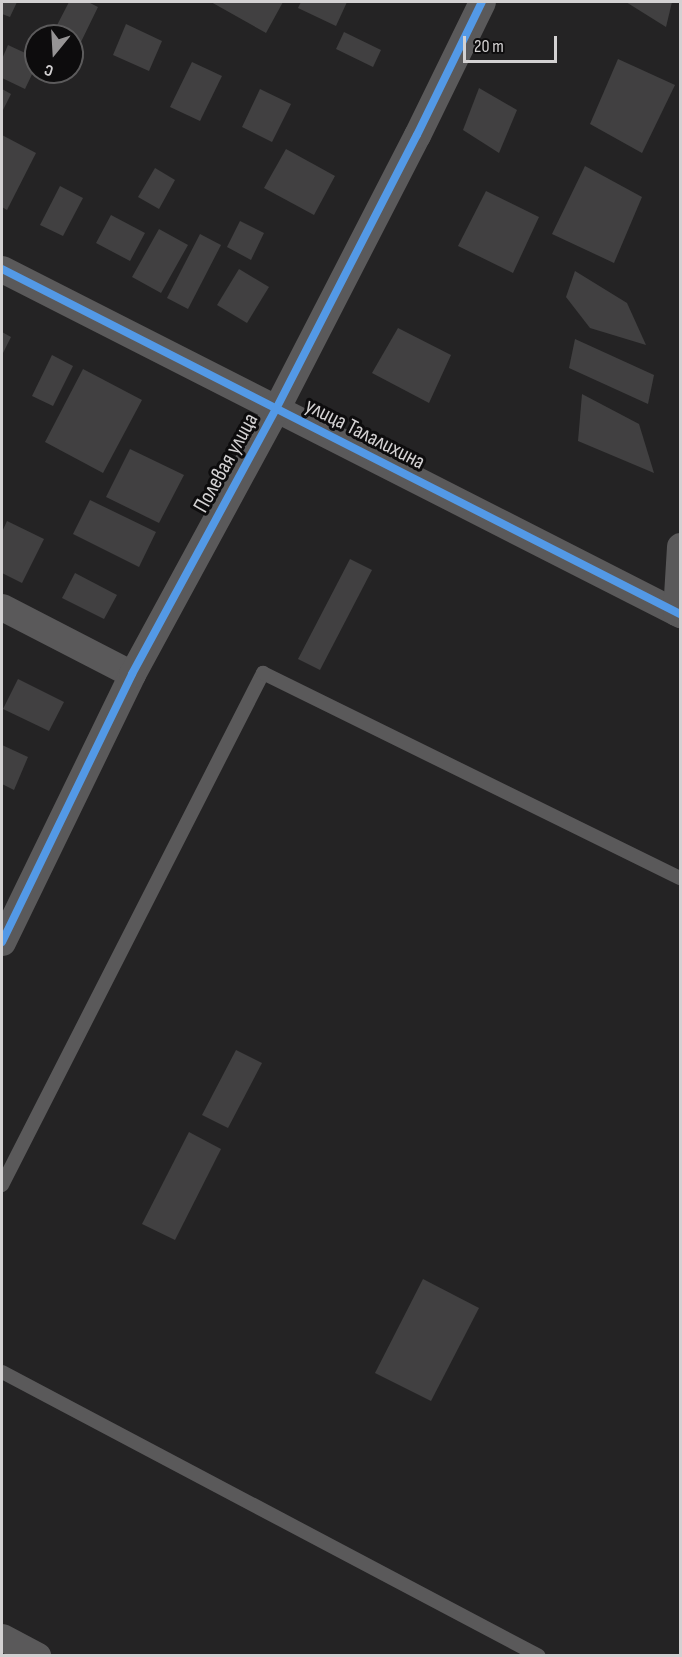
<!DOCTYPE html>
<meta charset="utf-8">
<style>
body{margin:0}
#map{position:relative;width:682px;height:1657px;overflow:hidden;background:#242324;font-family:"Sofia Sans Condensed",sans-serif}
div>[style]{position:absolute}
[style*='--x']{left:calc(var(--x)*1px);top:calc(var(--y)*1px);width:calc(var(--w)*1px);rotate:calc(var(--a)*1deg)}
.building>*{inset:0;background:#414041}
.service>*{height:14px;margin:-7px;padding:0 7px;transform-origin:7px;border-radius:7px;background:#5a595a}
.minor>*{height:27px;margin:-13.5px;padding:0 13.5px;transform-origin:13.5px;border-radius:13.5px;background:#5a595a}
.cycleway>*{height:8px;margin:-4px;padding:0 4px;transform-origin:4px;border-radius:4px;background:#5399e6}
span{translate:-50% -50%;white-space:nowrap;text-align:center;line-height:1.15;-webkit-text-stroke:6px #0d0c0d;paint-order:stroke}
.street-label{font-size:22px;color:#d3d1d2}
.frame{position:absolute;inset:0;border:3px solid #d3d1d2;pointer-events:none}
.north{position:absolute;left:24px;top:24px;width:60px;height:60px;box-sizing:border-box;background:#0d0c0d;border:2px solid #5c5b5c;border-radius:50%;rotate:198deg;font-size:16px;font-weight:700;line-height:24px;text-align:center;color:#d3d1d2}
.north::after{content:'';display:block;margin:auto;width:21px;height:27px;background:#969495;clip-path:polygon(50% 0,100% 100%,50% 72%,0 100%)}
.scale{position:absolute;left:463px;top:36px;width:94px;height:27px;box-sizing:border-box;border:3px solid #d3d1d2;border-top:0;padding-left:8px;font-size:18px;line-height:21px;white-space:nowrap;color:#d3d1d2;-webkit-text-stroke:4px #0d0c0d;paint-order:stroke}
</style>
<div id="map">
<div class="building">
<i style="clip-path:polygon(2px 2px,17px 2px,10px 17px,2px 14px)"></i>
<i style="clip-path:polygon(69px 2px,88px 2px,98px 7px,80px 44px,72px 39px,72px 36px,54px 31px)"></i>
<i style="clip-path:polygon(211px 2px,283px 2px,266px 33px)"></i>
<i style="clip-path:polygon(301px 2px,347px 2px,336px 26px,298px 8px)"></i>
<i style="clip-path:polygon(626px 2px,672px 2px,666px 27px)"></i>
<i style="clip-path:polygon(126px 24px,162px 41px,149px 71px,113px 55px)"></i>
<i style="clip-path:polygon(344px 32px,381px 50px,373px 67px,336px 49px)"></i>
<i style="clip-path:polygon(8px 45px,36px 58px,36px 66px,25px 89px,2px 78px,2px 59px)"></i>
<i style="clip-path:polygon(618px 59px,675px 85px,642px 153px,590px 124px)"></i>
<i style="clip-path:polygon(192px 62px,222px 76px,200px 121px,170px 107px)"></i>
<i style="clip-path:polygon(479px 88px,517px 110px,499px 153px,463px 130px)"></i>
<i style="clip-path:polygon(2px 89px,11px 94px,2px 112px)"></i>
<i style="clip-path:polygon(260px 89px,291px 104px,272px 142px,242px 127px)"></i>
<i style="clip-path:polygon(2px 135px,36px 153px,7px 210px,2px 207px)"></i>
<i style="clip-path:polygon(286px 149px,335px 176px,314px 215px,264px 188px)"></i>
<i style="clip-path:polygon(585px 166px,642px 197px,614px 263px,552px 234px)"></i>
<i style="clip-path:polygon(155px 168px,175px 180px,159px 209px,138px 197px)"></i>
<i style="clip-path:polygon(60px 186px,83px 198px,63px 236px,40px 225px)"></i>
<i style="clip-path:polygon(486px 191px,539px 217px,513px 273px,458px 246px)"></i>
<i style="clip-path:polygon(111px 215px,145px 233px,130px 261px,96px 243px)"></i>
<i style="clip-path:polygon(240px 221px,264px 233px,251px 260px,227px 247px)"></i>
<i style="clip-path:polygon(159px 229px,188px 245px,161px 293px,132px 277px)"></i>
<i style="clip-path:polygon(200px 234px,221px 245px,188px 309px,167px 298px)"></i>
<i style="clip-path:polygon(239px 269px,269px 287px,247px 323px,217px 305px)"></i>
<i style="clip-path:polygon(575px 271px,627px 303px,646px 345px,590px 328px,566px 297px)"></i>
<i style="clip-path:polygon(398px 328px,451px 355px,429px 403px,372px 373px)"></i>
<i style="clip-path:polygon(2px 332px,11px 337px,2px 355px)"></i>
<i style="clip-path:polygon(575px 339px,654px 375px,648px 404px,569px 368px)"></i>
<i style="clip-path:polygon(52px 355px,73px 366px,53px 406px,32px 396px)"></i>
<i style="clip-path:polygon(83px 369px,142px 400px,103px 473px,45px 442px)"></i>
<i style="clip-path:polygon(582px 394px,639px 424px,654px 473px,578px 441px)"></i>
<i style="clip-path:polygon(130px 449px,184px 475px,159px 523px,106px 497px)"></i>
<i style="clip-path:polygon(90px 500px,156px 532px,139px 567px,73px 534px)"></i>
<i style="clip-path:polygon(7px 521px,44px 539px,22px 583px,2px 573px,2px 532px)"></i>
<i style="clip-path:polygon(350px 559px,372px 570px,320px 670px,298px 659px)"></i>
<i style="clip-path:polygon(75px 573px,117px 595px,104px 619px,62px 598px)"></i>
<i style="clip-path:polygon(18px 679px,64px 702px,49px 731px,3px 709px)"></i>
<i style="clip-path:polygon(2px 745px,28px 757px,14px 790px,2px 784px)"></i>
<i style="clip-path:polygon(236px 1050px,262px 1063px,228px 1128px,202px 1115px)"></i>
<i style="clip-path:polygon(189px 1132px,221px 1149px,175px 1240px,142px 1224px)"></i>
<i style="clip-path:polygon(423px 1279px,479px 1308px,431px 1401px,375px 1373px)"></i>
</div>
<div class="service">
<i style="--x:2;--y:1185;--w:575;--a:-62.99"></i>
<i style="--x:263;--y:673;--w:465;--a:26.2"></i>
<i style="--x:2;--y:1372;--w:607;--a:27.87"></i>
</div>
<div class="minor">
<i style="--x:2;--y:269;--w:761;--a:26.97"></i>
<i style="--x:2;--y:607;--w:146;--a:27.3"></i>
<i style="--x:676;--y:612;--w:66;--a:-86.5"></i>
<i style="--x:2;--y:942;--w:298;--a:-64.1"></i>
<i style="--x:132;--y:674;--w:302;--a:-61.5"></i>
<i style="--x:276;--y:409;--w:308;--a:-62.8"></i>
<i style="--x:417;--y:135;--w:148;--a:-64"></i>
<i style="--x:2;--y:1637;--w:40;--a:28"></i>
</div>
<div class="cycleway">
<i style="--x:2;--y:269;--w:761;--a:26.97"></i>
<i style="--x:2;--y:942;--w:298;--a:-64.1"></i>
<i style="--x:132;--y:674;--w:302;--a:-61.5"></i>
<i style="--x:276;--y:409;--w:308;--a:-62.8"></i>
<i style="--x:417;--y:135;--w:148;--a:-64"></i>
</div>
<div class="street-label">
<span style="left:365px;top:434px;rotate:27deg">улица Талалихина</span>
<span style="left:226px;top:463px;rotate:-61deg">Полевая улица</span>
</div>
<div class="frame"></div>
<div class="north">С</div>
<div class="scale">20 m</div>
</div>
